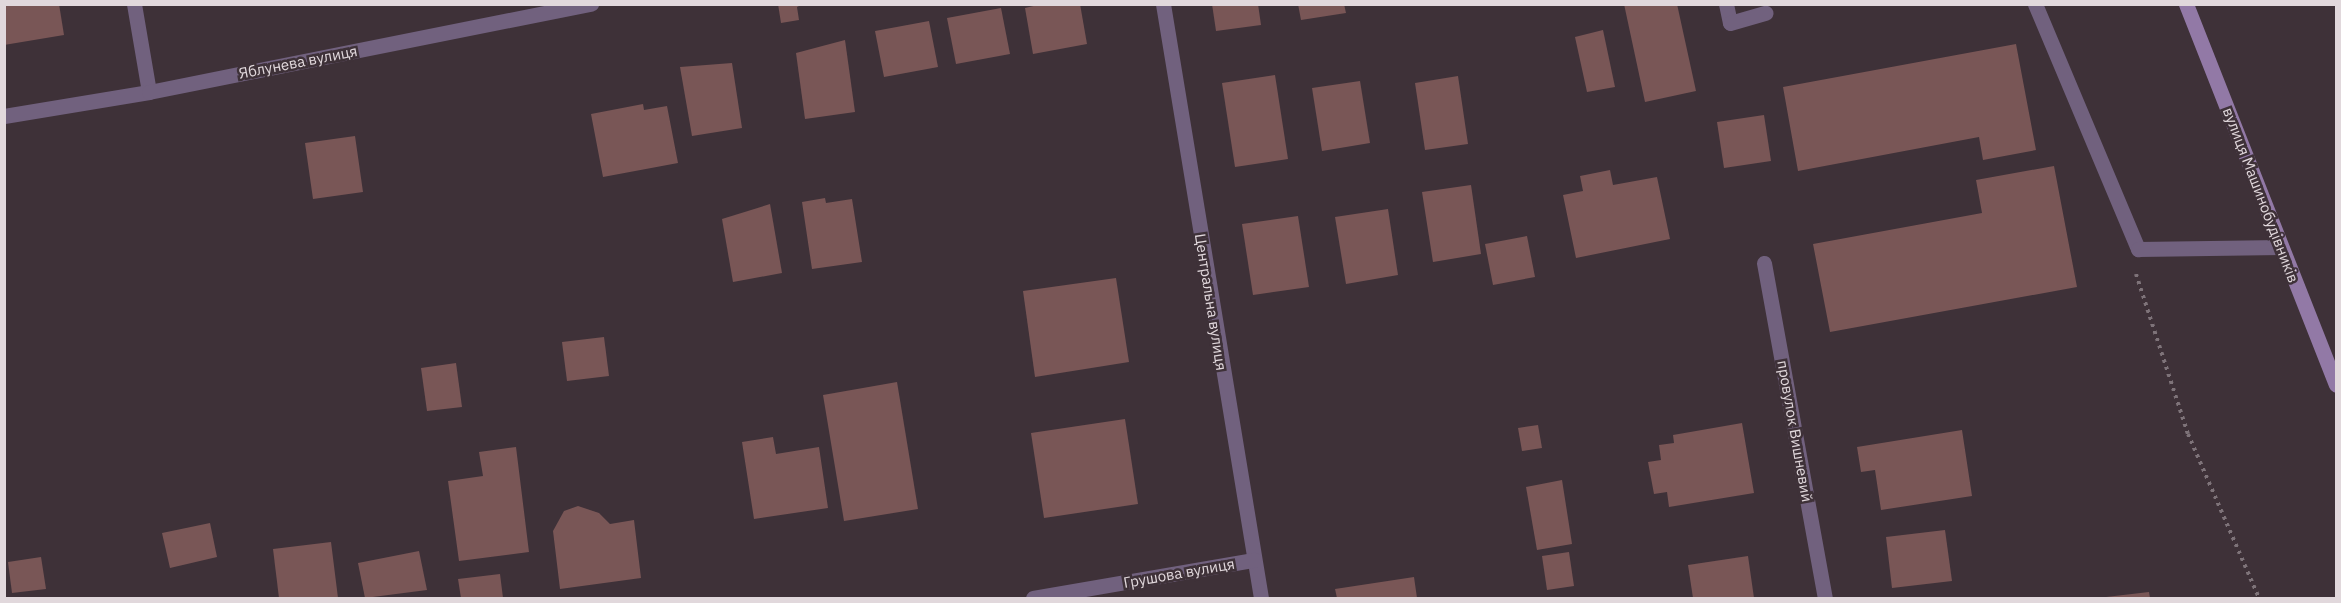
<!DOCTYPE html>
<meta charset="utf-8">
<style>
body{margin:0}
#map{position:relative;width:2341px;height:603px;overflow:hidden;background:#3e3138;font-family:"IBM Plex Sans",sans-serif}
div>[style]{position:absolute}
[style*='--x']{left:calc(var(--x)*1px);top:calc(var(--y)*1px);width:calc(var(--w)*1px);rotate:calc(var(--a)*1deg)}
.building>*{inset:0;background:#795656}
.path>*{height:4px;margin-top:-2px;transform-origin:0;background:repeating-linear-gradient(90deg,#7e7379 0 3px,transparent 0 7.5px)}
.lane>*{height:15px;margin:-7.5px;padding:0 7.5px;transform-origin:7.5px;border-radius:7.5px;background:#71617e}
.street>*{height:15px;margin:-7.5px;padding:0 7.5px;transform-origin:7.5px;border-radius:7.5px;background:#71617e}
.secondary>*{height:15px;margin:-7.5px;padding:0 7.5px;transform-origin:7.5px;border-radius:7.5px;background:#9279a6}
span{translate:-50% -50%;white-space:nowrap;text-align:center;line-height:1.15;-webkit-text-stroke:5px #3e3138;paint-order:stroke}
.street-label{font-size:15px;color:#e1d8dc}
.frame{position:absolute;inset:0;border:6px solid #e1d8dc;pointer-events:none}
</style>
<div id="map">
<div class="building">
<i style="clip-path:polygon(4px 4px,59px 4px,64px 35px,4px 45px)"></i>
<i style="clip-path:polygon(778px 4px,803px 4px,797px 7px,799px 20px,781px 23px)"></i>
<i style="clip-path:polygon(1042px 4px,1080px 4px,1087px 44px,1033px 54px,1025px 8px)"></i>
<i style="clip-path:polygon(1212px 4px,1258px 4px,1261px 25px,1216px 31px)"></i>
<i style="clip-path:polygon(1298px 4px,1344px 4px,1346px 13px,1301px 20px)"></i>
<i style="clip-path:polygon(1624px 4px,1677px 4px,1696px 91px,1645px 102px)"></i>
<i style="clip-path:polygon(1001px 8px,1010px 54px,956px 64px,947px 18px)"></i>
<i style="clip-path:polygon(929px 21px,938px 67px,884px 77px,875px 31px)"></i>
<i style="clip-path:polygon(1603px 30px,1615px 87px,1587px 92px,1575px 37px)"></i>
<i style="clip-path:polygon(845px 40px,855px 112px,805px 119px,796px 53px)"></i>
<i style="clip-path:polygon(2016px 44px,2036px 150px,1983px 160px,1979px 137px,1798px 171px,1783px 87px)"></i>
<i style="clip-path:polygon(732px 63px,742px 128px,692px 136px,680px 67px)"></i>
<i style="clip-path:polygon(1275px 75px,1288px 159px,1235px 167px,1222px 83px)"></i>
<i style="clip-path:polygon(1458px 76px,1468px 144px,1425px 150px,1415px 83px)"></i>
<i style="clip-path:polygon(1360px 81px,1370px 143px,1322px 151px,1312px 88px)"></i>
<i style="clip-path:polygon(643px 104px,644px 110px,667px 106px,678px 163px,603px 177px,591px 114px)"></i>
<i style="clip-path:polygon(1764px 115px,1771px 161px,1724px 168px,1717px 122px)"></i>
<i style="clip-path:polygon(355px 136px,363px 192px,313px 199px,305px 143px)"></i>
<i style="clip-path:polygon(2054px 166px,2077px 287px,1830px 332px,1813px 244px,1982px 213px,1976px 180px)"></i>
<i style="clip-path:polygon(1610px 170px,1613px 185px,1657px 177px,1670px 239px,1576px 258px,1563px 195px,1583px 191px,1580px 176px)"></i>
<i style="clip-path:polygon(1471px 185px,1481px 254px,1433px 262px,1422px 192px)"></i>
<i style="clip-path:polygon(825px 198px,826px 203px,852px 199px,862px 262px,812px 269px,802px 202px)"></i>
<i style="clip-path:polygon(770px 204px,782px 273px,733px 282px,722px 219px)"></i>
<i style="clip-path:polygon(1388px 209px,1398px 275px,1346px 284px,1335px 217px)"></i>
<i style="clip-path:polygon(1298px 216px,1309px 287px,1253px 295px,1242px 224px)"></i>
<i style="clip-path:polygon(1527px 236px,1535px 277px,1493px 285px,1485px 244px)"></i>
<i style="clip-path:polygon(1116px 278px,1129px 362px,1035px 377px,1023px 291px)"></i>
<i style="clip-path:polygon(604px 337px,609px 376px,567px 381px,562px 342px)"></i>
<i style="clip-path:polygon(456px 363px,462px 407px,427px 411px,421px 368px)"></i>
<i style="clip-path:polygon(897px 382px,918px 509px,844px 521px,823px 395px)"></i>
<i style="clip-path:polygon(1125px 419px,1138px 504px,1044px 518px,1031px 433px)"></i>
<i style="clip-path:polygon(1742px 423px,1754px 493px,1669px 507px,1667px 492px,1654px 494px,1648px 462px,1661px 460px,1659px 445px,1674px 443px,1673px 435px)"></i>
<i style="clip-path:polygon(1538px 425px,1542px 448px,1522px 451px,1518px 428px)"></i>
<i style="clip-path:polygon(1962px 430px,1972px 496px,1881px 510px,1875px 470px,1861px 472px,1857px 447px)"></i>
<i style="clip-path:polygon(773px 437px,776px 454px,819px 447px,828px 508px,754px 519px,742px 442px)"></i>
<i style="clip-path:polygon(516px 447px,529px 552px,459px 561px,448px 481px,483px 476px,479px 452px)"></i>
<i style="clip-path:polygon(1562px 480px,1572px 544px,1537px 550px,1526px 487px)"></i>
<i style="clip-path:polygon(578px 506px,599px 513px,610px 524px,634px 520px,641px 578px,560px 589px,553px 531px,564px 511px)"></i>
<i style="clip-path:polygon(210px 523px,217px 557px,170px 568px,162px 533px)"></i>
<i style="clip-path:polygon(1945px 530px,1952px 581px,1892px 588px,1886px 537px)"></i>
<i style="clip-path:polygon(331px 542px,338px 598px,279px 598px,273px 549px)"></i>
<i style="clip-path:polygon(419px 551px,427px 590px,365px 598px,358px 563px)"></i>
<i style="clip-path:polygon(1569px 552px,1574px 586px,1547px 590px,1542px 556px)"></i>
<i style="clip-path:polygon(1748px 556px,1754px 598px,1693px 598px,1688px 565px)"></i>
<i style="clip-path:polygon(41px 557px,46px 589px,12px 593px,8px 562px)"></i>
<i style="clip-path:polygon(500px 574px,503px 598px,461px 598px,458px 579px)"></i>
<i style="clip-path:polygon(1414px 577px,1417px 598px,1337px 598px,1335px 589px)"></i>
<i style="clip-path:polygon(2149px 592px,2150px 598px,2106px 598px,2106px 597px)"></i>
</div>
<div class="path">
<i style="--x:2136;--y:274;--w:168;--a:72"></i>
<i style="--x:2188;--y:434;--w:179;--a:66.6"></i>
</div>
<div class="lane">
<i style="--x:1726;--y:4;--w:19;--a:78"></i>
<i style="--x:1730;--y:23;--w:37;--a:-16"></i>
<i style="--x:2035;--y:4;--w:266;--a:67.2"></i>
<i style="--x:2138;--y:249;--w:143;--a:-0.8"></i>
</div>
<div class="street">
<i style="--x:134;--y:4;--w:89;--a:80.3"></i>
<i style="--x:1163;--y:4;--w:602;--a:80.63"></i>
<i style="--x:4;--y:116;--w:147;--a:-9.4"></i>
<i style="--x:149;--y:92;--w:451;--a:-11.3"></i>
<i style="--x:1764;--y:263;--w:341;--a:79.7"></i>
<i style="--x:1033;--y:598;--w:224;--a:-9.8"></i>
</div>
<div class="secondary">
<i style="--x:2186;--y:4;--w:409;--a:68.5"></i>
</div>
<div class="street-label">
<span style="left:298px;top:62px;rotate:-11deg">Яблунева вулиця</span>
<span style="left:2261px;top:195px;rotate:69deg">вулиця Машинобудівників</span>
<span style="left:1211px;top:302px;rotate:81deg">Центральна вулиця</span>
<span style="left:1795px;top:431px;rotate:80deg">провулок Вишневий</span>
<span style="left:1179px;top:573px;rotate:-10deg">Грушова вулиця</span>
</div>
<div class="frame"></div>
</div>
